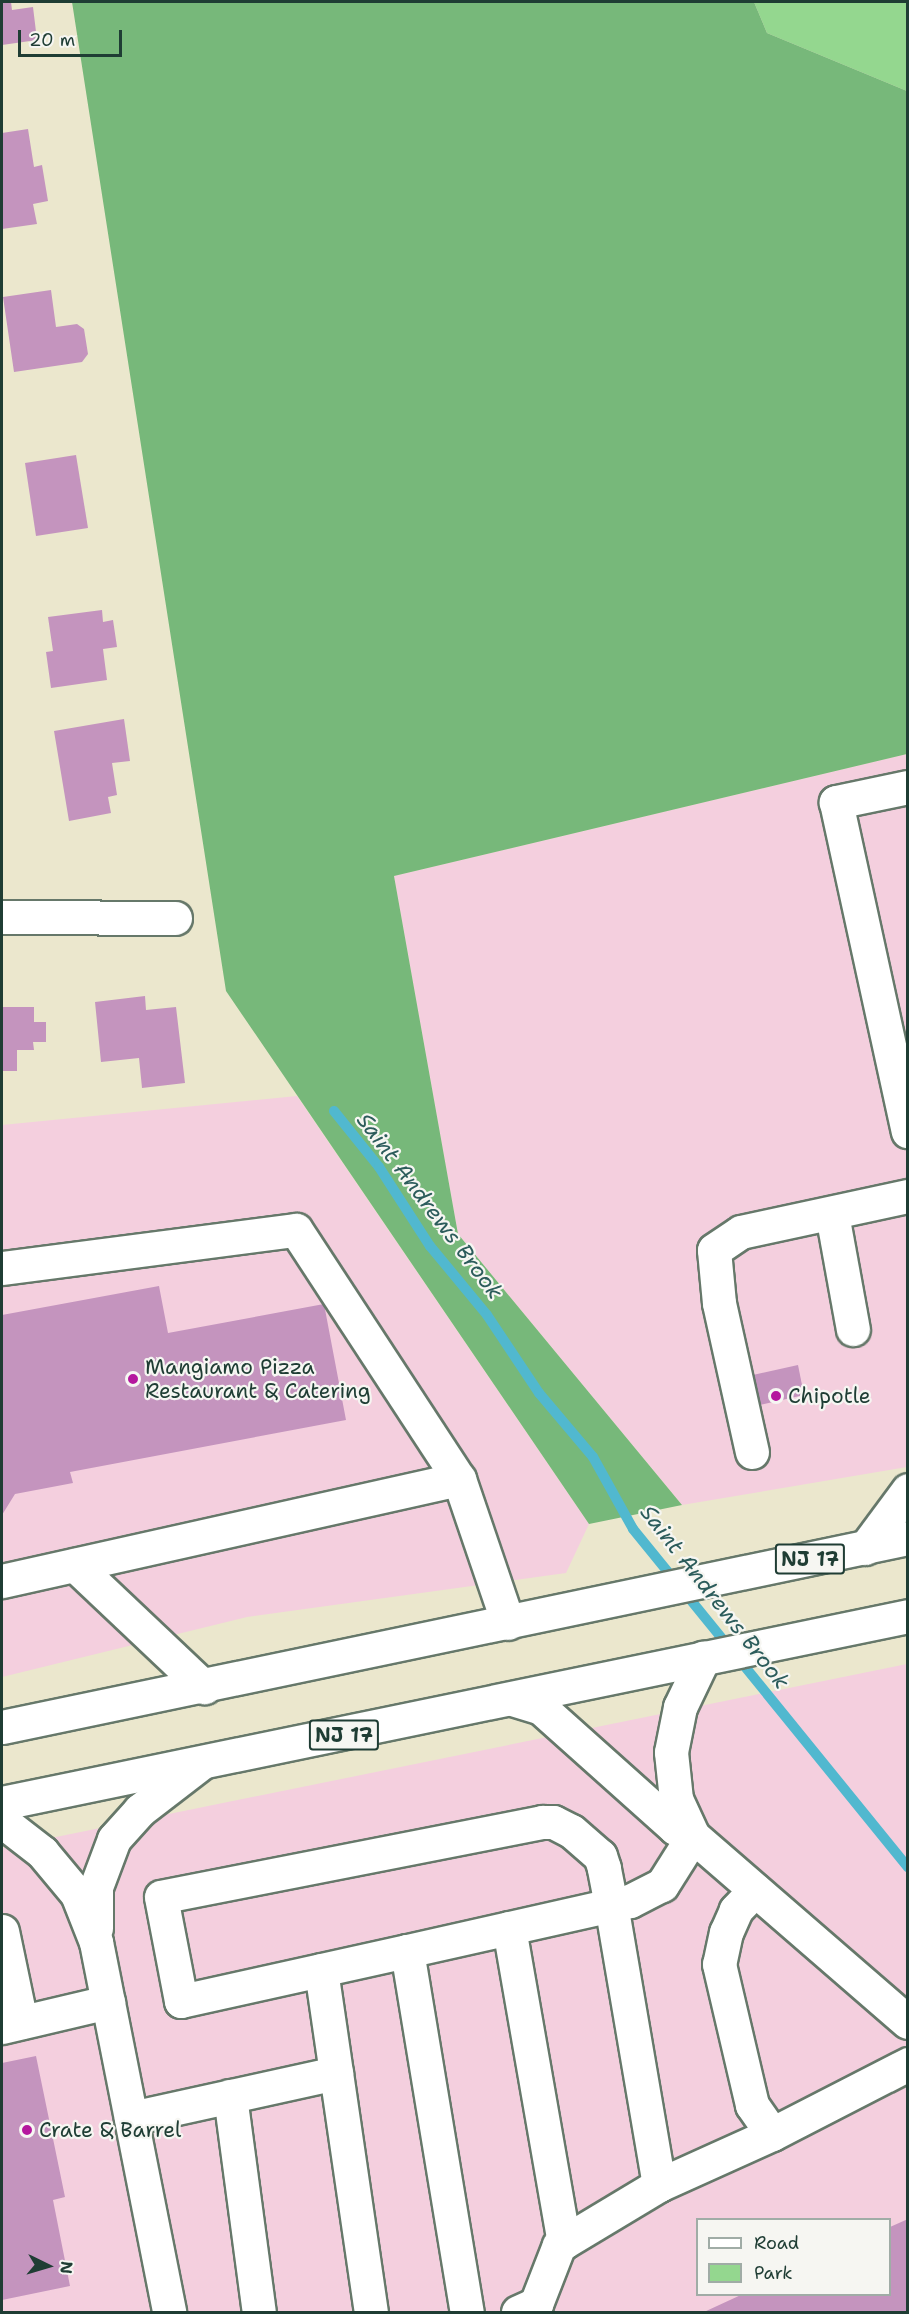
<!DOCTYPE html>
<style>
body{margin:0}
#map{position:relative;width:909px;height:2314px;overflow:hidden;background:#ebe7cd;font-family:"Shantell Sans",sans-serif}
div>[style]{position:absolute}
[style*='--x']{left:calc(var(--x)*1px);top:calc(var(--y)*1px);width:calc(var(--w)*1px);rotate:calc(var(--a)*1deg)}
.built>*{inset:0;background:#f4cfde}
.green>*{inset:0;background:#94d78f}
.forest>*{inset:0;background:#77b87a}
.stream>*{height:10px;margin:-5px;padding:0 5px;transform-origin:5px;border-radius:5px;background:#51b8cf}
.building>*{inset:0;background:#c494be}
.roads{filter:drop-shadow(2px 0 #66786a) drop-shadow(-2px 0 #66786a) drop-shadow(0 2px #66786a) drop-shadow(0 -2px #66786a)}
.minor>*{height:33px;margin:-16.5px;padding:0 16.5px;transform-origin:16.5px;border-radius:16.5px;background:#fff}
.highway>*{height:33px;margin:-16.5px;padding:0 16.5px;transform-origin:16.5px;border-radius:16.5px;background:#fff}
.dots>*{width:16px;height:16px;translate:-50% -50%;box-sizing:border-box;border:3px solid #f6f6f2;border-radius:50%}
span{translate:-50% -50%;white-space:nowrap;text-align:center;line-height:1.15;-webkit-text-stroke:4.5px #f6f6f2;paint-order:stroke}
.shield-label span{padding:2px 4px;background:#f6f6f2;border:2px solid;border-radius:4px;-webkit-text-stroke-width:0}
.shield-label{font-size:20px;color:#1f3d34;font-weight:700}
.poi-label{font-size:21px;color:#1f3d34}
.left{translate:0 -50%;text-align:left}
.water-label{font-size:22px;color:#2c5c5b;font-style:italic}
.frame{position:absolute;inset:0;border:3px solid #1f3d34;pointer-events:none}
.legend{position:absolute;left:696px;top:2218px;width:195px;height:78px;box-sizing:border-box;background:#f6f6f2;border:2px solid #a0aca6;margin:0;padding:8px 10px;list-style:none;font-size:18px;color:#1f3d34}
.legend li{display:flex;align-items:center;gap:12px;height:30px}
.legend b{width:30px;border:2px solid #a0aca6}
.north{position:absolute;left:18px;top:2236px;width:60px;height:60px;-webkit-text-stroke:4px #f6f6f2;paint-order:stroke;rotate:95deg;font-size:16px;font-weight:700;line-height:24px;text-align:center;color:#1f3d34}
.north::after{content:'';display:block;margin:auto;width:21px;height:27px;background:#1f3d34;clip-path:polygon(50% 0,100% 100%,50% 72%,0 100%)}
.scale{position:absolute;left:18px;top:30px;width:104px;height:27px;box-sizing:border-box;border:3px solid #1f3d34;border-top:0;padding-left:8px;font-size:18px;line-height:21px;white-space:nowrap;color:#1f3d34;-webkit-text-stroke:4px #f6f6f2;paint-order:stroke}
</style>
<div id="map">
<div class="built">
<i style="clip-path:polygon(907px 754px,907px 1467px,682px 1505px,458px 1234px,394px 876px)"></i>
<i style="clip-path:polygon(297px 1096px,589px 1524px,566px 1573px,247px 1617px,2px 1677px,2px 1125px)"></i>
<i style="clip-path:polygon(evenodd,907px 1664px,907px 2312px,2px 2312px,2px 1848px,907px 1664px,698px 2220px,890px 2220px,890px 2294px,698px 2294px,698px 2220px)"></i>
</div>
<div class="green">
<i style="clip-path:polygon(754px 2px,907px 2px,907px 91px,767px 33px)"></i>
</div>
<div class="forest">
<i style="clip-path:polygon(72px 2px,754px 2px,767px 33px,907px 91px,907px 754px,394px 876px,458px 1234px,682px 1505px,589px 1524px,226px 991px)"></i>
</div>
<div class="stream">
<i style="--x:334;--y:1111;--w:72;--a:51.2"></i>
<i style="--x:379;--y:1167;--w:94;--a:57.2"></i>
<i style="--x:430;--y:1246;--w:89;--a:50.4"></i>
<i style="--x:487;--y:1315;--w:94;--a:56.3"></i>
<i style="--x:539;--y:1393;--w:84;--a:49.8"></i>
<i style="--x:593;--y:1457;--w:82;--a:60.9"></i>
<i style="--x:633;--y:1529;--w:436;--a:50.9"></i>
</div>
<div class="building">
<i style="clip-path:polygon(2px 2px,11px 2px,12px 10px,33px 7px,37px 40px,2px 45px)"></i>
<i style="clip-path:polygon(28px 129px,34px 167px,42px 165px,48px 201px,33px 204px,37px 224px,2px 229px,2px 133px)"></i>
<i style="clip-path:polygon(51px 290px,56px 327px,77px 324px,84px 329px,88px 354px,82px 362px,14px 372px,3px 297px)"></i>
<i style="clip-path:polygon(76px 455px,88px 528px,36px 536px,25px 463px)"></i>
<i style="clip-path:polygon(102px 610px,103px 622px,113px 620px,117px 647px,103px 649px,107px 680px,51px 688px,46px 652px,53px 651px,48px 617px)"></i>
<i style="clip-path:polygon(124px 719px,130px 761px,112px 763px,117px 795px,108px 797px,111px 813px,69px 821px,54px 731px)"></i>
<i style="clip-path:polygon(145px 996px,146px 1010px,176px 1007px,185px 1083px,142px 1088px,139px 1058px,101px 1062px,95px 1002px)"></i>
<i style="clip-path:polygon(2px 1007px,34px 1007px,34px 1022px,46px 1022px,46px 1042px,33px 1042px,34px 1050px,17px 1050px,17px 1071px,2px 1071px)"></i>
<i style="clip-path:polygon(159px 1286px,168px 1333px,324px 1304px,346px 1420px,70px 1472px,73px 1483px,15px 1494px,2px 1515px,2px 1315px)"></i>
<i style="clip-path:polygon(798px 1365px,804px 1395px,751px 1407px,744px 1377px)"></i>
<i style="clip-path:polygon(36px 2056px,65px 2197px,53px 2200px,70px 2286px,2px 2300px,2px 2063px)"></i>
<i style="clip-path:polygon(908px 2219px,908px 2312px,704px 2312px,743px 2294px,890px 2294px,890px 2227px)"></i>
</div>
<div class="roads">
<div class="minor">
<i style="--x:908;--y:787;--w:74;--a:168.2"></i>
<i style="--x:836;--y:802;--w:337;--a:77.7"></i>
<i style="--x:2;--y:917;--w:173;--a:0.3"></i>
<i style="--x:832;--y:1214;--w:117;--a:79.7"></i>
<i style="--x:2;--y:1268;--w:296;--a:-7.4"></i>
<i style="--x:296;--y:1230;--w:298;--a:56.8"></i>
<i style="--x:459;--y:1479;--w:152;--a:71.2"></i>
<i style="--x:752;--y:1452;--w:153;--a:-102.5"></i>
<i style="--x:719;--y:1303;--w:53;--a:-95.4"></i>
<i style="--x:714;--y:1250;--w:32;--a:-34"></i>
<i style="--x:741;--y:1232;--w:171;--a:-12.2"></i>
<i style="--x:865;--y:1548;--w:72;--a:-53.4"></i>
<i style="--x:75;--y:1565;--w:178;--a:43.4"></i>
<i style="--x:2;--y:1581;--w:468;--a:-12.6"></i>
<i style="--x:512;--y:1699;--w:30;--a:17"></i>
<i style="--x:541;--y:1708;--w:180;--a:41.8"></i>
<i style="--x:675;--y:1828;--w:20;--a:24"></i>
<i style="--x:693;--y:1836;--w:284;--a:40.9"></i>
<i style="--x:2;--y:1821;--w:51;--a:37.8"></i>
<i style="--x:42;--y:1852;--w:55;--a:50.2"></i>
<i style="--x:77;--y:1894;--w:52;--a:68.4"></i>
<i style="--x:96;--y:1942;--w:377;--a:78.8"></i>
<i style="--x:693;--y:1836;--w:41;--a:-114.7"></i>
<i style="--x:676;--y:1799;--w:47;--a:-96.1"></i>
<i style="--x:671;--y:1752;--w:46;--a:-78.7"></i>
<i style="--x:680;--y:1707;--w:55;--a:-64.4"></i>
<i style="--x:755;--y:1890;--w:28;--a:134"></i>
<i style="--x:736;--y:1910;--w:24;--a:114"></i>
<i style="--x:726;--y:1932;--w:33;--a:102"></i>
<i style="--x:719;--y:1964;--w:145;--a:76.8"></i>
<i style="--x:752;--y:2105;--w:35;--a:55"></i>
<i style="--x:772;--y:2134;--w:153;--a:-27.2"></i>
<i style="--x:96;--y:1928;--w:41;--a:-90"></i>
<i style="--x:96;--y:1887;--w:51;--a:-69.4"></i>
<i style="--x:114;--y:1839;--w:39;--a:-48"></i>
<i style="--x:140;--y:1810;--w:76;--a:-37.5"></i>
<i style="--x:509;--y:1928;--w:319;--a:80.1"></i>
<i style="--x:2;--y:1931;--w:93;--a:78.2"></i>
<i style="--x:407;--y:1951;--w:366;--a:80.6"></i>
<i style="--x:321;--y:1970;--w:346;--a:81.7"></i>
<i style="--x:2;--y:2027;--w:109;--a:-13.3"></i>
<i style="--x:230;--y:2096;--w:218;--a:82.4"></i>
<i style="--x:131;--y:2118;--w:210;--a:-12.4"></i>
<i style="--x:659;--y:2185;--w:124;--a:-24.3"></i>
<i style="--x:518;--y:2312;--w:20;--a:-24"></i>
<i style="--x:536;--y:2304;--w:63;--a:-68.7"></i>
<i style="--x:559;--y:2245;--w:117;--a:-31"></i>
<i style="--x:659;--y:2185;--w:284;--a:-99.7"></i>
<i style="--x:611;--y:1905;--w:38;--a:-101"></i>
<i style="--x:604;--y:1868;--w:13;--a:-108"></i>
<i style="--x:600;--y:1856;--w:38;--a:-139"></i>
<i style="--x:571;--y:1831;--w:20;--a:-153"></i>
<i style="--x:553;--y:1822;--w:11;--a:180"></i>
<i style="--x:542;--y:1822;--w:388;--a:168.9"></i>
<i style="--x:161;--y:1897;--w:106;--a:79.1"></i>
<i style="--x:181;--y:2001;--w:231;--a:-12.5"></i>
<i style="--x:407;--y:1951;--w:209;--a:-12.7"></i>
<i style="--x:611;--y:1905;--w:19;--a:-12"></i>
<i style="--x:630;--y:1901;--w:36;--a:-27"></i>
<i style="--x:662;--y:1885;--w:58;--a:-57.7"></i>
</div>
<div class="highway">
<i style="--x:2;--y:1727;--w:926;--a:-11.78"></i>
<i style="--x:2;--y:1803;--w:925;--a:-11.66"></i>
</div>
</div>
<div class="dots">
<i style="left:133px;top:1379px;background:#b5179e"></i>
<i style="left:776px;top:1396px;background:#b5179e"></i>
<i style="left:27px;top:2130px;background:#b5179e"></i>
</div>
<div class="shield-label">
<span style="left:810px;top:1559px">NJ 17</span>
<span style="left:344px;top:1735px">NJ 17</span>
</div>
<div class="poi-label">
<span class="left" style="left:145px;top:1379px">Mangiamo Pizza<br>Restaurant &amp; Catering</span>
<span class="left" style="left:788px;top:1396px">Chipotle</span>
<span class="left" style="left:39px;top:2130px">Crate &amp; Barrel</span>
</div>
<div class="water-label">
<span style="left:430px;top:1206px;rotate:53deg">Saint Andrews Brook</span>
<span style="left:715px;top:1597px;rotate:52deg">Saint Andrews Brook</span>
</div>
<div class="frame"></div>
<ul class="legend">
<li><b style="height:8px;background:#fff"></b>Road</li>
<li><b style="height:16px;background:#94d78f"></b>Park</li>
</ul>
<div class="north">N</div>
<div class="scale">20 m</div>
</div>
